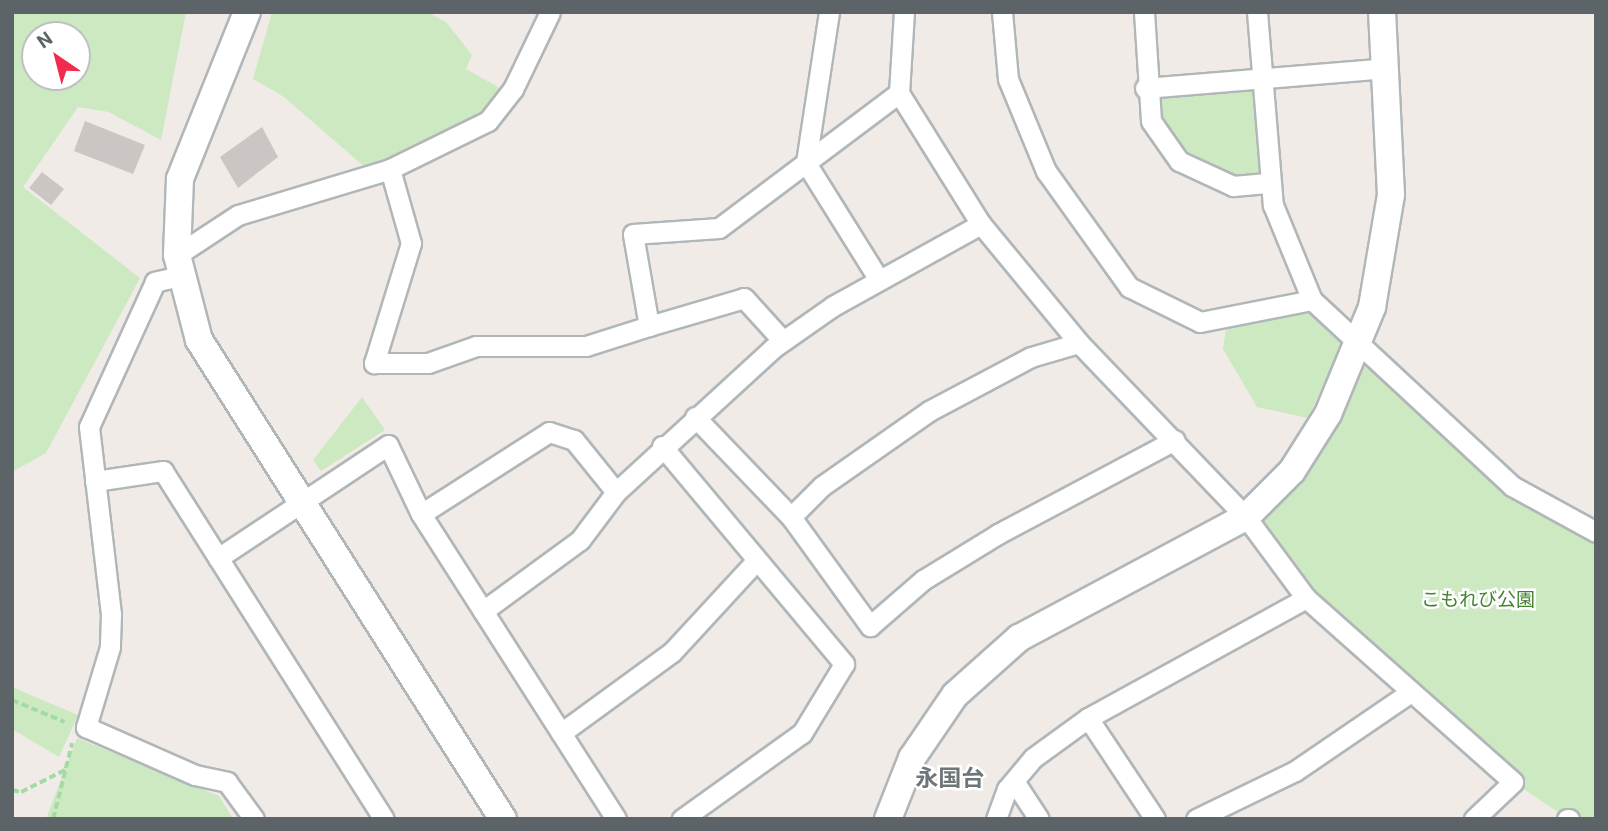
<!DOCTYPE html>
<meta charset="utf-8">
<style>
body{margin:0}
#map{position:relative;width:1608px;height:831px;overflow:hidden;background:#f0ebe6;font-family:Roboto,"Noto Sans JP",sans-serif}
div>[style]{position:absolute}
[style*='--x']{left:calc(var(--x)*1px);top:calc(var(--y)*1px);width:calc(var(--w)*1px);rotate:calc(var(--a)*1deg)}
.green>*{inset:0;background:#cce9c1}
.building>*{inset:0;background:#cbc6c3}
.path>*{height:3.5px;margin-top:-1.75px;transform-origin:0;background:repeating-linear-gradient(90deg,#a4dba4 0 7px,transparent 0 10.5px)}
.roads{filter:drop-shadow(2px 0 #b1b6b9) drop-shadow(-2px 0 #b1b6b9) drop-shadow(0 2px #b1b6b9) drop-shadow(0 -2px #b1b6b9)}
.street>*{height:19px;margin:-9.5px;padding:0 9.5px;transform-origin:9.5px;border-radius:9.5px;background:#fff}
.secondary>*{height:26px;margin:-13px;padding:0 13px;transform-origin:13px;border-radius:13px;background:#fff}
span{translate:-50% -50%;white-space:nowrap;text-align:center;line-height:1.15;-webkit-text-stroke:5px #fff;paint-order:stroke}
.park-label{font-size:19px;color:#428330}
.quarter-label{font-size:23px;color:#6e7679;font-weight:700}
.frame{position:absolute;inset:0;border:14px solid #5d6467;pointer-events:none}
.north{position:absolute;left:21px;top:21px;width:70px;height:70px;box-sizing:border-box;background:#fff;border:2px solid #bec1c2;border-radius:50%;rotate:325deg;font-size:19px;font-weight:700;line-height:28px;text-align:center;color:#5d6467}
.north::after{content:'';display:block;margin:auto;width:24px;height:32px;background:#f22a4f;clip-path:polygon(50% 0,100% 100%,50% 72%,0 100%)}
</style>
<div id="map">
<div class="green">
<i style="clip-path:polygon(evenodd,12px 12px,186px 12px,161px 140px,109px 112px,78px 107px,23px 187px,140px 278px,46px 453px,12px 472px,12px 12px,35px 35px,77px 35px,77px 77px,35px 77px,35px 35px)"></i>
<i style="clip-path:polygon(272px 12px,427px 12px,446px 22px,472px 55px,466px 69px,505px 91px,472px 120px,367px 169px,284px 97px,253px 79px)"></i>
<i style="clip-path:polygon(1259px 79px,1270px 183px,1233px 186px,1179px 161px,1145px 88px)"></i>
<i style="clip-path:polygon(1310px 308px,1347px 333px,1308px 418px,1257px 407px,1223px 349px,1226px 329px)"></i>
<i style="clip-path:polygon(1359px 342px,1512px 486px,1596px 532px,1596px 819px,1567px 818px,1513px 782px,1306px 598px,1246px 517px,1292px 471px)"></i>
<i style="clip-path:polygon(362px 397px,385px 430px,321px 471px,313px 460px)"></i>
<i style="clip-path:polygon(12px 687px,78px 715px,59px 757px,12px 729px)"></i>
<i style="clip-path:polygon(77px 738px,219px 796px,233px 819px,46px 819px)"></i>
</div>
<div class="building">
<i style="clip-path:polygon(85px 121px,145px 145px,133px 174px,74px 151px)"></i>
<i style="clip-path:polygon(262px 127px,278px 157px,238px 188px,220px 157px)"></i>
<i style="clip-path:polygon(42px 172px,64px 189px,51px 205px,29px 188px)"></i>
</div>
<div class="path">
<i style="--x:12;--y:700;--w:57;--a:22.5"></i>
<i style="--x:12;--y:790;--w:9;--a:13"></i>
<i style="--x:21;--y:792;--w:51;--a:-26.6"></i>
<i style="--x:53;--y:819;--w:78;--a:-76"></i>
</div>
<div class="roads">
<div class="street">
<i style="--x:829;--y:12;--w:153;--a:98.7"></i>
<i style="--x:806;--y:163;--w:138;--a:58"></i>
<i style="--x:1002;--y:12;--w:67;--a:84.9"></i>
<i style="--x:1008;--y:79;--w:100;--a:67.6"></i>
<i style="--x:1046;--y:171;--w:143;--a:54.4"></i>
<i style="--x:1129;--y:287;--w:79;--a:26.2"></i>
<i style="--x:1200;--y:322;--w:114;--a:-11.1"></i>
<i style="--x:1144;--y:12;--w:109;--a:86.3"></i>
<i style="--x:1151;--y:121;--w:49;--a:55"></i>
<i style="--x:1179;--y:161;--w:60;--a:24.8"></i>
<i style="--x:1233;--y:186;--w:37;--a:-5"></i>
<i style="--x:1257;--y:12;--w:194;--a:85.3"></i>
<i style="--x:1273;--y:205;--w:103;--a:67.7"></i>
<i style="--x:1312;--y:300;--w:273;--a:42.9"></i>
<i style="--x:1512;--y:486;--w:96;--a:28.7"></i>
<i style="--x:1145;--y:88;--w:242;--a:-4.7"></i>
<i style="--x:899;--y:93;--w:81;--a:-86.5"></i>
<i style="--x:390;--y:169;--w:77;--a:74.2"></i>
<i style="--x:411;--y:243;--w:126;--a:107.1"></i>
<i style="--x:374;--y:363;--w:54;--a:0"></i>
<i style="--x:428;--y:363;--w:51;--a:-19.5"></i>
<i style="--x:476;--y:346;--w:110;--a:0"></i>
<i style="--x:586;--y:346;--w:66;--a:-17.6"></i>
<i style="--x:649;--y:326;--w:93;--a:-99.9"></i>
<i style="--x:633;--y:234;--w:86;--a:-4"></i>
<i style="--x:719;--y:228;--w:225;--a:-36.9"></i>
<i style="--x:899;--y:93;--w:155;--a:58"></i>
<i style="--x:981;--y:224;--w:154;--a:50.5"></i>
<i style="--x:1079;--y:343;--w:241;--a:46.2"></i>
<i style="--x:1246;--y:517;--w:101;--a:53.5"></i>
<i style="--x:1306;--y:598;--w:277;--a:41.6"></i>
<i style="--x:1513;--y:782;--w:54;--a:136.5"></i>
<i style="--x:177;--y:255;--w:73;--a:-33.3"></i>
<i style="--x:238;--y:215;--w:159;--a:-16.8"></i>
<i style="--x:390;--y:169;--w:109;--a:-26.1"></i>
<i style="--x:488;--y:121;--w:41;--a:-52"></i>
<i style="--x:513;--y:89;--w:85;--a:-64.3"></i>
<i style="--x:180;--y:276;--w:26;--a:167"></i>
<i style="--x:155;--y:282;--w:159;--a:114.5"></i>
<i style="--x:89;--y:427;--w:188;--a:83.3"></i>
<i style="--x:111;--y:614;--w:33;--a:92"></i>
<i style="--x:110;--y:647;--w:84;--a:106.7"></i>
<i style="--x:86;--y:727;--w:119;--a:23.8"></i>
<i style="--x:195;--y:775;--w:33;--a:12"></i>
<i style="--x:227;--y:782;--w:46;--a:53.9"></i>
<i style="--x:649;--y:326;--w:99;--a:-16.4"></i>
<i style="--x:744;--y:298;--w:58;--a:47.8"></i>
<i style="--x:695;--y:417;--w:139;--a:46.2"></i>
<i style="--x:791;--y:517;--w:135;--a:54.1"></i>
<i style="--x:870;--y:626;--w:70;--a:-41"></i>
<i style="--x:923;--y:580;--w:88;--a:-31.5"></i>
<i style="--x:998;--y:534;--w:200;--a:-28"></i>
<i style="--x:662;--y:446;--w:284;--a:50.1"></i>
<i style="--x:844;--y:664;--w:81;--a:121.3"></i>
<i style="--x:802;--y:733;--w:148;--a:144.4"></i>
<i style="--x:95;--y:481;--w:69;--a:-8.4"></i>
<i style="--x:163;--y:471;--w:412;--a:57.6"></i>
<i style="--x:421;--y:514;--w:152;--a:-32.6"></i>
<i style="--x:549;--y:432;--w:26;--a:18"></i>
<i style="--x:574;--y:440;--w:67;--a:51.1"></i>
<i style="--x:616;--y:492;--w:213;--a:-42.5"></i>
<i style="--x:773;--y:348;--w:73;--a:-35"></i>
<i style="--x:833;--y:306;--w:169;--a:-29"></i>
<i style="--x:791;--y:517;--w:44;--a:-45"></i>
<i style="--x:822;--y:486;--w:131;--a:-35"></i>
<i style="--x:929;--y:411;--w:115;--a:-27.9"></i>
<i style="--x:1031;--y:357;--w:50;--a:-16.3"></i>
<i style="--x:218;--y:558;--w:204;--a:-33.6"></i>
<i style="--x:388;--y:445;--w:76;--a:64.4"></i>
<i style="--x:421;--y:514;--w:362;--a:57.4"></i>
<i style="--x:483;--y:611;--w:120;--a:-36.2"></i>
<i style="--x:580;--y:540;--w:60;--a:-53.1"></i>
<i style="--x:1088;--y:718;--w:121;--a:56.4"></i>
<i style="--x:561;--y:733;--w:137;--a:-36.1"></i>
<i style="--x:672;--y:652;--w:125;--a:-47.3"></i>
<i style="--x:1014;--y:781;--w:45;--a:56.7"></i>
<i style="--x:996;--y:819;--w:32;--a:-70"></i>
<i style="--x:1007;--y:789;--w:40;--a:-50"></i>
<i style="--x:1033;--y:758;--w:68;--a:-36"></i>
<i style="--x:1088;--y:718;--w:249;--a:-28.8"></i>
<i style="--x:1196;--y:819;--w:110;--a:-25.9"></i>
<i style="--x:1295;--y:771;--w:137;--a:-34.3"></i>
<i style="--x:1567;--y:819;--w:2;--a:0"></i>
</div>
<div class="secondary">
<i style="--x:247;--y:12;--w:180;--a:111.9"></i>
<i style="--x:180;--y:179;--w:76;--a:92.3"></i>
<i style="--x:177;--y:255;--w:88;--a:75.5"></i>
<i style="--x:199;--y:340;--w:567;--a:57.6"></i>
<i style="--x:888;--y:819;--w:66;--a:-68.5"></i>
<i style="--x:912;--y:758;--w:76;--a:-55.7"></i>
<i style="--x:955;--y:695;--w:86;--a:-41.7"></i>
<i style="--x:1019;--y:638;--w:257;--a:-28.1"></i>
<i style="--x:1246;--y:517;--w:65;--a:-45"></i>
<i style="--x:1292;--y:471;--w:67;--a:-57.7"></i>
<i style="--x:1328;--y:414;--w:116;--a:-67.6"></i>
<i style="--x:1372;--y:307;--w:114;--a:-80.4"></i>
<i style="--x:1391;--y:195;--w:183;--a:-92.8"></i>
</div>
</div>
<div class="park-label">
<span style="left:1478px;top:600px">こもれび公園</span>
</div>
<div class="quarter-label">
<span style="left:950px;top:779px">永国台</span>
</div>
<div class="frame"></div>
<div class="north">N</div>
</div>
